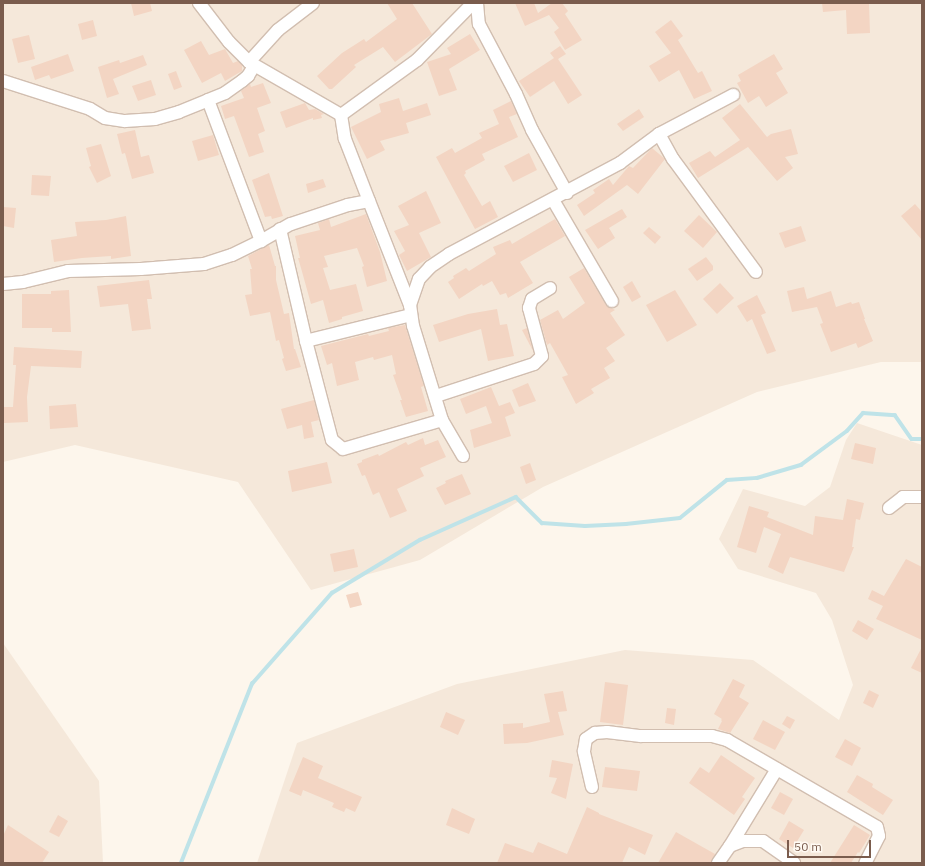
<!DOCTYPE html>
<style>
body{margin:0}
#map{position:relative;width:925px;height:866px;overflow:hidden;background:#fdf6ec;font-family:"IBM Plex Sans",sans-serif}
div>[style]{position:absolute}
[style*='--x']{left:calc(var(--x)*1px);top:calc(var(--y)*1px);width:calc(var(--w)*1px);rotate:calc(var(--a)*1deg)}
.residential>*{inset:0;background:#f5e8da}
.stream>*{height:3.5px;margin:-1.75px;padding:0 1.75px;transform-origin:1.75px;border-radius:1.75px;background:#bfe3e8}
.building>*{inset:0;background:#f3d5c3}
.roads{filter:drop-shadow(1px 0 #d1beb0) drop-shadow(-1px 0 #d1beb0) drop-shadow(0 1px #d1beb0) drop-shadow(0 -1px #d1beb0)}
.minor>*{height:12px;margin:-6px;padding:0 6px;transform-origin:6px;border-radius:6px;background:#fff}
span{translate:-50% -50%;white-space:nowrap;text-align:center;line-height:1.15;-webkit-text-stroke:3px #fffaf3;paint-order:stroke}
.frame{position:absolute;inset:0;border:4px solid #7a5c4d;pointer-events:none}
.scale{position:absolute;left:787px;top:840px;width:84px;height:18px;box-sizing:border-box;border:2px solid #7a5c4d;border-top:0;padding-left:5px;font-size:12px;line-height:14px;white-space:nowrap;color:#7a5c4d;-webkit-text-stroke:3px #fffaf3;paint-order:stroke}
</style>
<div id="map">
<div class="residential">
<i style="clip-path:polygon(3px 3px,922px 3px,922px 362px,881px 362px,757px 392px,543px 487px,420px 560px,311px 590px,238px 482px,75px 445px,3px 462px)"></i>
<i style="clip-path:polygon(857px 423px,922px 445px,922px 863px,257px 863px,297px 743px,457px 684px,625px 650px,753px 660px,839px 720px,853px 685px,832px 620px,816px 593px,738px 569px,719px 539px,743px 489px,805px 506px,830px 487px,846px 440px)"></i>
<i style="clip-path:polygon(3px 643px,99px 781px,103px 863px,3px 863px)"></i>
</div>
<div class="stream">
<i style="--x:181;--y:863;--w:193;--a:-68.4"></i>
<i style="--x:252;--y:684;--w:121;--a:-48.7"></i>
<i style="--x:332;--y:593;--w:103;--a:-31.1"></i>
<i style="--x:420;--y:540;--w:105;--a:-24.1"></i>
<i style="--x:516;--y:497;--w:37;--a:45"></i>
<i style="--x:542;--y:523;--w:43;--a:4"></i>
<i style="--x:585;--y:526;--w:41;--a:-2.8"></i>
<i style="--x:626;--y:524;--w:54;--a:-6.3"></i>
<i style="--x:680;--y:518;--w:60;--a:-39"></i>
<i style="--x:727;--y:480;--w:30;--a:-4"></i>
<i style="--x:757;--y:478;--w:46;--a:-16.5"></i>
<i style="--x:801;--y:465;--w:57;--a:-36.5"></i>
<i style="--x:847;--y:431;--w:24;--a:-48"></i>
<i style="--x:863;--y:413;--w:32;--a:4"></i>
<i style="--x:895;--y:415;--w:29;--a:55"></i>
<i style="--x:912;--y:439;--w:10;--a:0"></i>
</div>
<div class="building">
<i style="clip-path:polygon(131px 3px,150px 3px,152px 11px,134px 16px)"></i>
<i style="clip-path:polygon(387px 3px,412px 3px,432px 34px,395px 62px,383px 47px,354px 65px,356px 67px,332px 89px,329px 89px,317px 76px,342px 53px,364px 39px,366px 42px,397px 19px)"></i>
<i style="clip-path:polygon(515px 3px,534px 3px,538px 13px,552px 3px,562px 3px,568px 11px,565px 14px,582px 40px,565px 50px,554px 32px,559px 28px,549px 15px,525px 26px)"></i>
<i style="clip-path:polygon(822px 3px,869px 3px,870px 33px,847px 34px,846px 10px,823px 12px)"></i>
<i style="clip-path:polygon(93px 20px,97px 36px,82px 40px,78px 24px)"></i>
<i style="clip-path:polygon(671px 20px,683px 36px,678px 40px,698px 73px,702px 71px,712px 91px,694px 99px,679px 70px,659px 82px,649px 66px,671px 53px,655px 32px)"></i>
<i style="clip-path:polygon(470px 34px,480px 50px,449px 69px,457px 90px,439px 96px,427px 62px,451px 54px,447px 48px)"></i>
<i style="clip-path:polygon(29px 35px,35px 59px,18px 63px,12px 39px)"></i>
<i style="clip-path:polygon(201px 41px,209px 55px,225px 49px,233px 63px,238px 61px,242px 65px,242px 71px,225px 81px,221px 73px,202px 83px,184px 50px)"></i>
<i style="clip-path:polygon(560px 46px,566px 54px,558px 59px,582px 95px,568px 104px,554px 81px,530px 97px,519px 81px,554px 58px,550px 53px)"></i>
<i style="clip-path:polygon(68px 54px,74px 71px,51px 79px,49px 75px,35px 80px,31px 67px)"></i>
<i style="clip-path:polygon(774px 54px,783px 69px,776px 73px,788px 93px,766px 107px,759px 96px,748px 103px,737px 83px,741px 81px,738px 75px)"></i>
<i style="clip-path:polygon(143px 55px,147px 65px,113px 79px,119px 94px,107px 98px,98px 67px,119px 60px,120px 63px)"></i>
<i style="clip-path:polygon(176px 71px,182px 87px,174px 90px,168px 74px)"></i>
<i style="clip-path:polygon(151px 80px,156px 95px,138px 101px,132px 86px)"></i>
<i style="clip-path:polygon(263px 83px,271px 103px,257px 108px,265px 131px,258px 134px,264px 152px,249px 157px,234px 116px,225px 119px,221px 106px,244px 98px,241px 91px,250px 84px,251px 87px)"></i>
<i style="clip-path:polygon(399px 98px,403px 111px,427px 103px,431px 115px,406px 123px,409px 133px,380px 141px,385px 150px,367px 159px,351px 127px,381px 112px,379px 104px)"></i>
<i style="clip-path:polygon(511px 101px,517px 114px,509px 117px,518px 137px,482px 154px,485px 160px,465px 171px,466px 173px,464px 175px,482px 206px,490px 201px,498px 217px,475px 229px,436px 157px,452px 148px,455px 153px,482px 138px,479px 133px,499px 124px,493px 110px)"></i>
<i style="clip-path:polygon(305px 103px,309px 110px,315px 109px,324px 114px,321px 115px,322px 118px,313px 120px,313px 118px,286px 128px,280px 112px)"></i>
<i style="clip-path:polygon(740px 104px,767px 137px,771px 134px,791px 129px,798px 154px,785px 157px,793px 168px,777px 181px,748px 147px,698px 178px,689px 163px,710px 151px,715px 157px,740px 140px,722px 118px)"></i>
<i style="clip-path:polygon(639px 109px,644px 117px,623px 131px,617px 124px)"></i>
<i style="clip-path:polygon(135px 130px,141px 157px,149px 155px,154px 173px,132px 179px,125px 153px,122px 154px,117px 134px)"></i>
<i style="clip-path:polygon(213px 135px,219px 155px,198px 161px,192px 141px)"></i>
<i style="clip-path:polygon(101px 144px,111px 176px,97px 183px,89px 167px,91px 166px,86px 148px)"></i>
<i style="clip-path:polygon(652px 148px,665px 159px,638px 194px,627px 185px,584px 216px,577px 205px,595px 193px,593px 190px,609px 179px,613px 185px,629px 166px,633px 168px)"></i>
<i style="clip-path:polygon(529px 153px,537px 170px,513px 182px,504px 166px)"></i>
<i style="clip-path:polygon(269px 173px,283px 216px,272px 219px,271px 216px,265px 217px,252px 180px)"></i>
<i style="clip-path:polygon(32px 175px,51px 176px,49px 196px,31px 195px)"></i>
<i style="clip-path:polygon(323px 179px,326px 187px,308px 193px,306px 184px)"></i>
<i style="clip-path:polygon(426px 191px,441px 223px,419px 233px,431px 257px,407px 271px,399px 255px,405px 251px,394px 231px,409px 225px,398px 206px)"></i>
<i style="clip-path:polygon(915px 204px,922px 212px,922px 240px,901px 216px)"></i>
<i style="clip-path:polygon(3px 207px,16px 208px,14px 228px,3px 226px)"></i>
<i style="clip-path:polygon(622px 209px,627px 217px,609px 228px,615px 238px,598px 249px,585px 230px)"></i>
<i style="clip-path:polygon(366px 214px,380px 252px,387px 281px,367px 287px,362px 267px,364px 266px,357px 248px,324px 256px,328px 267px,323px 268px,330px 290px,356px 284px,363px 311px,342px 317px,342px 319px,329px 323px,323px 300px,311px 304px,301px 268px,298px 258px,300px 258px,295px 236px,320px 230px,318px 223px,329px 219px,331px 227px)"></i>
<i style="clip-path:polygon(699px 215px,717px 232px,703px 248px,684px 231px)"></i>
<i style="clip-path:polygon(126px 216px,131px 256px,111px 259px,111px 256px,82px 258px,54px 262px,51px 240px,77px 236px,75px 222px,106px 220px)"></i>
<i style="clip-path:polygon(555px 219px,565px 236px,520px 262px,533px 283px,508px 298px,506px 293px,500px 295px,492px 281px,483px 286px,482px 284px,459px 299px,448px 282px,454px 278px,453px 276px,466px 268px,469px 271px,496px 254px,493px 247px,510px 240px,512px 244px)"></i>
<i style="clip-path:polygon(801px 226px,806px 241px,785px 248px,779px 233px)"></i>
<i style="clip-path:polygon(649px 227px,661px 237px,655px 244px,643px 233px)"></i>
<i style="clip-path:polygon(269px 245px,275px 266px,276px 266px,276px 280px,284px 314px,289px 313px,294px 349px,295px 349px,301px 367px,286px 371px,282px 359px,284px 358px,279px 340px,276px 341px,270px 312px,250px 316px,245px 295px,252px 294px,250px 269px,252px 269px,248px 256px)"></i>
<i style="clip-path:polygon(706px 257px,713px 266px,713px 270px,697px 281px,688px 269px)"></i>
<i style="clip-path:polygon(584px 268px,606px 305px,615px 310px,610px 313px,625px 335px,606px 348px,615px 361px,604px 368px,610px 378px,591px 389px,594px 393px,576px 404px,562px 377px,568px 375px,550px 343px,547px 345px,540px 320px,558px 310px,563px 319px,585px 303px,569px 277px)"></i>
<i style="clip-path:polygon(149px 280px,152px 299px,147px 299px,151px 329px,132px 331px,128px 304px,100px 307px,97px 286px)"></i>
<i style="clip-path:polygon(632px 281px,641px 297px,632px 302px,623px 287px)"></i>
<i style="clip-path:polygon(720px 283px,734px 298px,717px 314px,703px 299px)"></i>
<i style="clip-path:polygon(804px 287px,807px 299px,831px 291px,836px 307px,851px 302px,852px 304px,859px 302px,865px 319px,864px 319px,873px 341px,858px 348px,856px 343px,831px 352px,820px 324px,823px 323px,817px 307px,792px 312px,787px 291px)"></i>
<i style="clip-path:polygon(69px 290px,71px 332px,52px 332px,52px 328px,22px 328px,22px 294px,51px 294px,51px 291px)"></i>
<i style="clip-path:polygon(675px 290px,697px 325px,667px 342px,646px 305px)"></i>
<i style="clip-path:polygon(757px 295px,766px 313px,761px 315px,776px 351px,767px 354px,752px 319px,747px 322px,737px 306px)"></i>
<i style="clip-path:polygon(497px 309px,500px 325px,507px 324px,514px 356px,488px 361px,481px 329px,439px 342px,433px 325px,468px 314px)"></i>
<i style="clip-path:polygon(405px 325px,424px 386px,421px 387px,428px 411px,406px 417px,400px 400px,402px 400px,393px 375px,396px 374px,392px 355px,374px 360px,373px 357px,355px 362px,359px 380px,337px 386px,332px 363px,327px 365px,321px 346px,368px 334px,369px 336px,389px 331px,388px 328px)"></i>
<i style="clip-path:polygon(527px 328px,533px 351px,522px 330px)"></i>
<i style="clip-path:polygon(14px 347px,82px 351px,81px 368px,31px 366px,27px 397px,28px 422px,4px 423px,4px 407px,13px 407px,16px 365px,13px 365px)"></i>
<i style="clip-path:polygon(528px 383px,536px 401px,519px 407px,512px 390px)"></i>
<i style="clip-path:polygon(491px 387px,499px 406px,510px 402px,515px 413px,505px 417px,511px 436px,474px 448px,470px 430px,492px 423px,486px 406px,466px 414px,460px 399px)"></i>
<i style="clip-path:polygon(314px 400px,319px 420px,311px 422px,314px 437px,304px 439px,302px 425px,287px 429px,281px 409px)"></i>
<i style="clip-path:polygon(76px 404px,78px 427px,50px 429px,49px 406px)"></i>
<i style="clip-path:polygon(423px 438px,425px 445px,438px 440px,446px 457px,420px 468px,424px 476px,397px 489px,407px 511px,390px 518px,379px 492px,373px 495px,365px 475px,362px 476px,357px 464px,362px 462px,362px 460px,378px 454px,379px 456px,406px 442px,408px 445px)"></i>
<i style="clip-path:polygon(855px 443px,876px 448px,873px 464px,851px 459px)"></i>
<i style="clip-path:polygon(327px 462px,332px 483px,292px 492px,288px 471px)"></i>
<i style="clip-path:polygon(530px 463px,536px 480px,526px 484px,520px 467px)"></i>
<i style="clip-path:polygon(462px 474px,471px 494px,445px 505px,436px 488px,446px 483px,445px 481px)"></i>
<i style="clip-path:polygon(847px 499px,864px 503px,860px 520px,856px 519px,852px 547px,854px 547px,844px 572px,790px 557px,783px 574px,768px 567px,781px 534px,764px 527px,756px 553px,737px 547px,749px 506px,769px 512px,767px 517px,813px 535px,815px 516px,843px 520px)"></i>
<i style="clip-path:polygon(354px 549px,358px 567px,334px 572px,330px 554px)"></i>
<i style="clip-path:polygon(906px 559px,922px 567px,922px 640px,876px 619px,883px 606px,868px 599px,872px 590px,884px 596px)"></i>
<i style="clip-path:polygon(358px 592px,362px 605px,350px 608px,346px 595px)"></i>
<i style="clip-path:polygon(858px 620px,874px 629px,867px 640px,852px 631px)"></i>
<i style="clip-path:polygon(922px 647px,922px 673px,911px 668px)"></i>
<i style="clip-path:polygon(733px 679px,745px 685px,739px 697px,749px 703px,730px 733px,718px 729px,722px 721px,721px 720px,722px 719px,714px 714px)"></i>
<i style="clip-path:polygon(605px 682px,628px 685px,623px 725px,600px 722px)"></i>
<i style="clip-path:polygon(869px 690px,879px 695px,873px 708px,863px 703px)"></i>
<i style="clip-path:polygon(563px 691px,567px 711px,558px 712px,564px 735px,527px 743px,504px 744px,503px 724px,523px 723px,523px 728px,550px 722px,544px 694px)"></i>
<i style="clip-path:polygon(667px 708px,676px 709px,674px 725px,665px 723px)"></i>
<i style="clip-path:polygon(446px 712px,465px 720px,458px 735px,440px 727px)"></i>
<i style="clip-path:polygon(787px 716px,795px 720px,790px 729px,782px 724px)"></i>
<i style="clip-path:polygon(763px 720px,785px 732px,775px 750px,753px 739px)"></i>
<i style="clip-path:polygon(845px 739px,861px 748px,852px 766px,835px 757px)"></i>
<i style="clip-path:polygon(721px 755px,755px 778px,742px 797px,745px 799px,734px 815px,689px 783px,700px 767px,709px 773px)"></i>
<i style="clip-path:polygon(303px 757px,323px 766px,318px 778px,362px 797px,355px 812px,346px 808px,344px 812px,332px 807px,334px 803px,303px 790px,301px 796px,289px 791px)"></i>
<i style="clip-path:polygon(552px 760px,573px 764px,566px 799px,551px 793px,557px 778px,549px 777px)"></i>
<i style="clip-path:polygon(605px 767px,640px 771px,637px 791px,602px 787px)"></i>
<i style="clip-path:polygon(857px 775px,873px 784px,872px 787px,893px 800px,883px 815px,847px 792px)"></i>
<i style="clip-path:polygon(780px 792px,793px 799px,784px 815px,771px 808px)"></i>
<i style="clip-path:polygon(587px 807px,599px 813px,599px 814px,653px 835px,645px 855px,629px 847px,622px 863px,497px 863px,505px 843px,533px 853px,538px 842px,567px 854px)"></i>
<i style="clip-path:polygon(452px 808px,475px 819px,469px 834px,446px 825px)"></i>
<i style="clip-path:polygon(58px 815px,68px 821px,59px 837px,49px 832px)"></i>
<i style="clip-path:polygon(789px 821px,804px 830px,793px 848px,779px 839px)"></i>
<i style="clip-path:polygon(8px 825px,49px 852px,42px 863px,3px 863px,3px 836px)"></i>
<i style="clip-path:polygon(854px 825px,870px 835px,859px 853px,858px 852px,851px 863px,830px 863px)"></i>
<i style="clip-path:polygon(676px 832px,715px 854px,711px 863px,658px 863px)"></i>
</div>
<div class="roads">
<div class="minor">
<i style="--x:199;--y:3;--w:49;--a:52.4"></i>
<i style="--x:229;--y:42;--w:28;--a:45"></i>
<i style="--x:249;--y:62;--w:106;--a:29.9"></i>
<i style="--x:477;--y:3;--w:21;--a:85"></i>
<i style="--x:479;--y:24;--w:79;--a:62.1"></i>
<i style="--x:516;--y:94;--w:39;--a:66"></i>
<i style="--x:532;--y:130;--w:72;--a:60.9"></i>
<i style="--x:249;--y:62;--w:43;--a:-47.8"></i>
<i style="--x:278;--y:30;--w:44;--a:-37.6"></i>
<i style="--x:3;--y:81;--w:91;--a:17.8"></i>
<i style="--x:90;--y:109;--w:17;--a:31"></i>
<i style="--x:105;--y:118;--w:20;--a:9"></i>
<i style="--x:125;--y:121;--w:30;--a:-4"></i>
<i style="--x:155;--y:119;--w:25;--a:-16"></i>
<i style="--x:179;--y:112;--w:31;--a:-22"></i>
<i style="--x:208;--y:100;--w:151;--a:69.4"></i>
<i style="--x:208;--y:100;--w:18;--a:-22"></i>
<i style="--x:225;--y:93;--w:21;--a:-35"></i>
<i style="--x:242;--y:81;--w:8;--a:-40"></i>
<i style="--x:248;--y:76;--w:12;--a:-59"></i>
<i style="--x:341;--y:115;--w:94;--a:-35.9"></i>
<i style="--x:417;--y:60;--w:80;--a:-45.5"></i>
<i style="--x:341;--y:115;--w:24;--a:81"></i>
<i style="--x:345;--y:139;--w:66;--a:68.8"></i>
<i style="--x:659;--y:134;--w:29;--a:61"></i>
<i style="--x:673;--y:159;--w:140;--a:53.7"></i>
<i style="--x:553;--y:200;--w:117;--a:59.7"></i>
<i style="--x:280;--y:229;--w:115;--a:76.9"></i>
<i style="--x:306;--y:341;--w:102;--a:75.3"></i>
<i style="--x:332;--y:440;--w:14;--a:39"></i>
<i style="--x:343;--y:449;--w:103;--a:-16.3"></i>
<i style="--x:3;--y:284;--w:20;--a:-6"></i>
<i style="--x:23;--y:282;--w:46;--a:-13.7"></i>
<i style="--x:68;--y:271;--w:73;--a:-1.6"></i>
<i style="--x:141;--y:269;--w:63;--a:-4.5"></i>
<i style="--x:204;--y:264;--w:29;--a:-18"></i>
<i style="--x:232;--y:255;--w:32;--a:-26"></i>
<i style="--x:261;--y:241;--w:34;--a:-30"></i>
<i style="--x:291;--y:224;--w:60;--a:-18.4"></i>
<i style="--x:348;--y:205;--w:21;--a:-11"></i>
<i style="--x:369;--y:201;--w:112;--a:68.5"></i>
<i style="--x:306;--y:341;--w:108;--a:-13.9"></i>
<i style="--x:436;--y:396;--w:103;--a:-18.1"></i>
<i style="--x:534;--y:364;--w:11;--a:-45"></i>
<i style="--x:542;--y:356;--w:50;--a:-105.2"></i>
<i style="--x:529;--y:308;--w:9;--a:-72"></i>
<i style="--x:532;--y:299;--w:21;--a:-31"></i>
<i style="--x:463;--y:456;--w:42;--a:-120.3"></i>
<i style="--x:442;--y:420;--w:98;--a:-107.1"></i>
<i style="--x:413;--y:326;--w:21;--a:-98"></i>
<i style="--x:410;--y:305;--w:28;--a:-71"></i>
<i style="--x:419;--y:279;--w:16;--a:-47"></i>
<i style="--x:430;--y:267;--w:23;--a:-34"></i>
<i style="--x:449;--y:254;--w:194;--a:-28"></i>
<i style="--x:620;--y:163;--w:49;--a:-36.6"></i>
<i style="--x:659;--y:134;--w:84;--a:-27.8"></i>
<i style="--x:889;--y:508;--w:18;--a:-38"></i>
<i style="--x:903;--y:497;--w:19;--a:0"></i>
<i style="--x:592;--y:787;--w:37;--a:-103"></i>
<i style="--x:584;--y:751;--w:12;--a:-81"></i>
<i style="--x:586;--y:739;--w:11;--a:-34"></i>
<i style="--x:595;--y:733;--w:12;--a:-5"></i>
<i style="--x:607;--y:732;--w:34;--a:7"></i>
<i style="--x:641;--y:736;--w:71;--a:0"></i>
<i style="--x:712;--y:736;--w:16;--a:15"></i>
<i style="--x:727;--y:740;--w:173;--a:30.1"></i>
<i style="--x:877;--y:827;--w:9;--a:77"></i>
<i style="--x:879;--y:836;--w:30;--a:117"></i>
<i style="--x:730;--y:846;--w:90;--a:-58.6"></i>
<i style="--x:718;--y:863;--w:21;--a:-55"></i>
<i style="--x:730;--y:846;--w:14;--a:-21"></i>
<i style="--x:743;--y:841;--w:20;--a:0"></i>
<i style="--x:763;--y:841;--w:38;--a:35"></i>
</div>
</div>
<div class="frame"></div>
<div class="scale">50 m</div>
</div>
